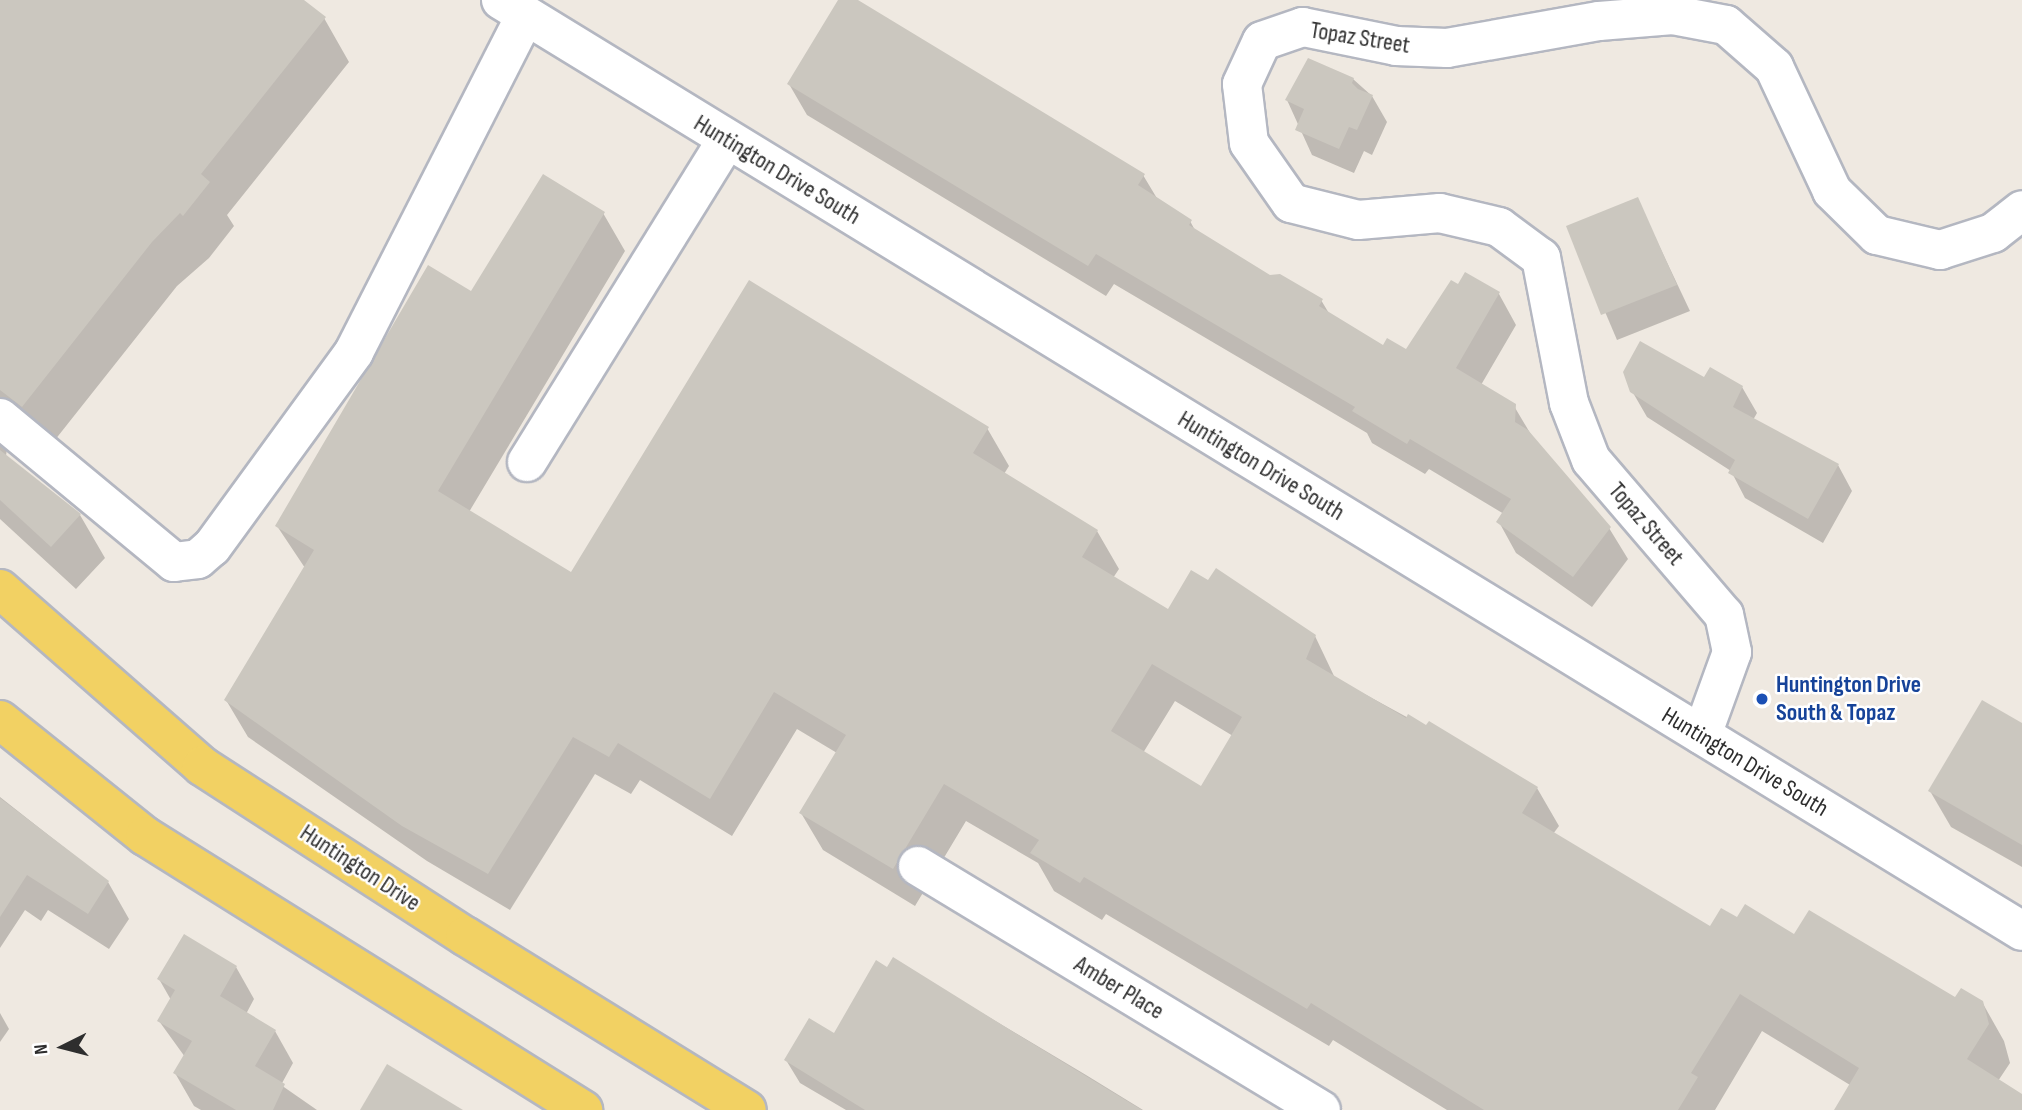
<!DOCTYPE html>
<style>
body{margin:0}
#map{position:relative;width:2022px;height:1110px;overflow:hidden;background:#efe9e1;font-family:"Sofia Sans Condensed",sans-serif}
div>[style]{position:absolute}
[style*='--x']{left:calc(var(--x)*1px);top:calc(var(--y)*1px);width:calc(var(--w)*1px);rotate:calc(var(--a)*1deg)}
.shadow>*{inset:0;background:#0003}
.building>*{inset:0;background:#cbc7bf}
.roads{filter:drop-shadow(2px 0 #b4b7c1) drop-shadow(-2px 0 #b4b7c1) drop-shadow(0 2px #b4b7c1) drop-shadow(0 -2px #b4b7c1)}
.minor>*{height:38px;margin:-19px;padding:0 19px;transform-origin:19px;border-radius:19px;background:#fff}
.major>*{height:38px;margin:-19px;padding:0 19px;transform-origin:19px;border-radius:19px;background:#f2d163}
.dots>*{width:19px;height:19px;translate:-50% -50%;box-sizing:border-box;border:4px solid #fff;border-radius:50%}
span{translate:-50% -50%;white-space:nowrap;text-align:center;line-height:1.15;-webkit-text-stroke:5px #fff;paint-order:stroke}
.street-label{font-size:24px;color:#2e2e2e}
.transit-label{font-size:24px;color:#164399;font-weight:700}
.left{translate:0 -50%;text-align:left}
.north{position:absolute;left:28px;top:1012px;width:70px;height:70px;-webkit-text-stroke:5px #fff;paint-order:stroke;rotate:264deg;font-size:19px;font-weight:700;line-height:28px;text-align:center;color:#2e2e2e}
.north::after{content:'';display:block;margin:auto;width:24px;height:32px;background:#2e2e2e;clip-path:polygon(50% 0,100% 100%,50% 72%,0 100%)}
</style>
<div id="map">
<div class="shadow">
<i style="clip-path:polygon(7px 0,301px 0,324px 18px,349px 62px,227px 215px,234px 226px,209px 258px,177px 286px,47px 450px,7px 448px,6px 456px,80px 515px,105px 558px,76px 589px,0 519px,0 8px)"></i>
<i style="clip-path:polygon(840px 0,854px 0,1143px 175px,1158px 200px,1190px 221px,1196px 232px,1269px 277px,1321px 300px,1330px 315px,1384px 348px,1407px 351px,1458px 286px,1499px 294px,1516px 325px,1481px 385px,1514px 406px,1533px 438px,1609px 528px,1628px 559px,1592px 607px,1516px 553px,1499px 522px,1504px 514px,1429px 469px,1425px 474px,1372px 443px,1367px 433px,1114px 284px,1106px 296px,807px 115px,789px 84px)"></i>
<i style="clip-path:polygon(1353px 79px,1372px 96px,1387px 122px,1372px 155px,1364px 151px,1354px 173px,1312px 155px,1287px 100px)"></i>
<i style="clip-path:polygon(1637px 199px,1690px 311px,1617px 340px,1569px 227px)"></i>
<i style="clip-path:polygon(evenodd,603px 213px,625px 251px,469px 512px,571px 575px,987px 428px,1009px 466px,1004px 474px,1097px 531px,1119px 569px,1113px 578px,1168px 612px,1315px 636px,1335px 678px,1537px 788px,1559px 826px,1553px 834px,1711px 928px,1737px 919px,1795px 936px,1956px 999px,1982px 1002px,2004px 1041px,2010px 1063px,1998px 1081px,2022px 1096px,2022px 1110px,1836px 1110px,1850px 1085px,1762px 1031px,1715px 1110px,1447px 1110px,1333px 1040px,1329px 1046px,1106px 914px,1102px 920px,1054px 891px,1038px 863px,966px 821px,915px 906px,823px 850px,801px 813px,837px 753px,797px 729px,732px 836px,640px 780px,631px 794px,595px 774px,510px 910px,427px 861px,248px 737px,226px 700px,305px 568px,277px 526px,472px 293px,603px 213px,1175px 701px,1233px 736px,1202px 788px,1143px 753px,1175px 701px)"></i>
<i style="clip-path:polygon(1705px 380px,1742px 387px,1757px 413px,1753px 420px,1838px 465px,1852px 491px,1823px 543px,1745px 498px,1731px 471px,1647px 417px,1632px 391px)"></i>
<i style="clip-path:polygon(2022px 725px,2022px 867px,1951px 827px,1930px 791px)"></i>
<i style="clip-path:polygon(0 797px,108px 882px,129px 919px,109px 949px,48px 910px,41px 921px,25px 910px,0 948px)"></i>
<i style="clip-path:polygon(893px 960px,1086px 1075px,1143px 1110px,846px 1110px,800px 1083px,786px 1060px,835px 1036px)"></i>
<i style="clip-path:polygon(236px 967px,254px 999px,246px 1014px,275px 1031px,293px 1063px,281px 1085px,317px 1110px,201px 1110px,194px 1106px,175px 1073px,185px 1057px,159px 1021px,171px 1000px,159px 979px)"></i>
<i style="clip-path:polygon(0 1013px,9px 1029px,0 1042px)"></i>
</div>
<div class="building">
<i style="clip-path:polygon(0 0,304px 0,326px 17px,201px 174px,210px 182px,183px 216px,180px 213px,152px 242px,22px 407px,0 390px)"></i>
<i style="clip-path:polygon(838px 0,858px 0,1145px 174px,1138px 185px,1192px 220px,1189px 225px,1270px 275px,1280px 274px,1323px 299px,1319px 306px,1383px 345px,1387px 338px,1406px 349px,1451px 280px,1458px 284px,1465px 272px,1500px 292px,1456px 368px,1516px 404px,1515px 422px,1528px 430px,1611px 527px,1573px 577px,1496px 522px,1511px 499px,1410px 439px,1407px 444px,1352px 411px,1355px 407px,1096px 254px,1088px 266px,787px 84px)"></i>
<i style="clip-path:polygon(1308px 58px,1354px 78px,1352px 83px,1358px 89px,1373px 95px,1357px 130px,1349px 127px,1339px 149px,1295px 130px,1304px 109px,1285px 100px)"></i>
<i style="clip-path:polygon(evenodd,543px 174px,605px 212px,438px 491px,571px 572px,749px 280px,989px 427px,973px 453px,1098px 530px,1082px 557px,1168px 609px,1191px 570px,1208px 580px,1216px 568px,1316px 635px,1306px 659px,1406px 718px,1408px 714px,1426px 725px,1429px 721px,1538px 787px,1522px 813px,1710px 926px,1721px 908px,1737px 917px,1745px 904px,1794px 934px,1809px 910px,1955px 997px,1961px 988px,1983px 1001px,1989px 1024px,1967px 1059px,2022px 1094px,2022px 1110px,1834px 1110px,1859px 1068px,1740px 994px,1691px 1073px,1698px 1077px,1678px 1110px,1484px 1110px,1311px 1003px,1307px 1009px,1084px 877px,1080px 883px,1030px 853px,1039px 840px,944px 784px,893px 869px,799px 813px,846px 735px,774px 692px,710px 799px,618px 743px,609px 757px,573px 737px,488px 874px,402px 826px,224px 700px,314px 550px,275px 526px,428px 265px,471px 291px,543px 174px,1152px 664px,1242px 717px,1201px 786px,1111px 731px,1152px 664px)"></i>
<i style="clip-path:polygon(1638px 197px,1677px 285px,1601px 315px,1566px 226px)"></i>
<i style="clip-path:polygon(1640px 341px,1704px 377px,1710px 367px,1743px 386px,1733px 407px,1839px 464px,1808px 519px,1728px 473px,1735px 460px,1630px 392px,1623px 372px)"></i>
<i style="clip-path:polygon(0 450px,81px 514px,51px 547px,0 500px)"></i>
<i style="clip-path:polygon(1982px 700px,2022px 723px,2022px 845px,1928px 791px)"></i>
<i style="clip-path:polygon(0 798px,109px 881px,88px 914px,27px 875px,0 917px)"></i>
<i style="clip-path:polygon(184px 934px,237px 966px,220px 996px,276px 1030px,255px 1066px,285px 1084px,273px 1110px,236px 1110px,173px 1073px,192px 1041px,157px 1021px,175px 990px,157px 979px)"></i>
<i style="clip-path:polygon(893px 957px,1020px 1036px,1142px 1110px,865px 1110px,784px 1060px,809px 1018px,834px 1033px,876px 960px,887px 967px)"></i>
<i style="clip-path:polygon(387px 1064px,463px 1110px,360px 1110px)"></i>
</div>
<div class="roads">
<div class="minor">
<i style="--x:501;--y:0;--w:1783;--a:31.47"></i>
<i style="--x:0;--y:418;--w:226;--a:39.6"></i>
<i style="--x:174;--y:562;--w:24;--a:-7"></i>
<i style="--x:198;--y:559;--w:18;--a:-41"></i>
<i style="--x:212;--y:547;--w:241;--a:-53.9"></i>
<i style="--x:354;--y:352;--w:377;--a:-63"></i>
<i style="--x:527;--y:462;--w:379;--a:-58.2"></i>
<i style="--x:1702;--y:735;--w:88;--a:-70.1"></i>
<i style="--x:1732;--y:652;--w:38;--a:-102"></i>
<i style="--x:1724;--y:615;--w:204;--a:-130.6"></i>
<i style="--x:1591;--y:460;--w:61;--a:-111.1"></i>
<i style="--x:1569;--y:403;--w:148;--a:-100.9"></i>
<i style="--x:1541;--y:258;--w:52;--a:-143.6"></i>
<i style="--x:1499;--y:227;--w:61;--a:-166.7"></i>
<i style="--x:1440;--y:213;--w:82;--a:175.1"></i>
<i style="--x:1358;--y:220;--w:69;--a:-165.8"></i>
<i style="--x:1291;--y:203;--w:73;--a:-125"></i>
<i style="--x:1249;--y:143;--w:59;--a:-96.8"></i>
<i style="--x:1242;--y:84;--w:47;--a:-65.1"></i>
<i style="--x:1262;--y:41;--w:43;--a:-18.9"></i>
<i style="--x:1303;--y:27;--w:95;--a:11.5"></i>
<i style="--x:1396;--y:46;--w:51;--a:2.2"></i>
<i style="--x:1447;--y:48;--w:154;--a:-10.1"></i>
<i style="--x:1599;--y:21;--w:74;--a:-4.6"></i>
<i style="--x:1673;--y:15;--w:54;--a:10.7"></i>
<i style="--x:1726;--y:25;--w:64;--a:41.2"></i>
<i style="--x:1774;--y:67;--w:137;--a:64.9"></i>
<i style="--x:1832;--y:191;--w:63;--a:44.4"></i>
<i style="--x:1877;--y:235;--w:65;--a:13.4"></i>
<i style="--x:1940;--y:250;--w:56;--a:-17.8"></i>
<i style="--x:1993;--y:233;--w:37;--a:-38"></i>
<i style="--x:918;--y:866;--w:471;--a:31.2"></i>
</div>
<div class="major">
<i style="--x:0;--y:589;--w:269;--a:41.2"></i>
<i style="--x:202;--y:766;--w:313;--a:32.9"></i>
<i style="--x:465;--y:936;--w:331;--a:31.7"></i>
<i style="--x:0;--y:720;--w:186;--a:38.7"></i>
<i style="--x:145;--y:836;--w:517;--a:32.03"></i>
</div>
</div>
<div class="dots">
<i style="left:1762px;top:699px;background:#1a4fb4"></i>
</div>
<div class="street-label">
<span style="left:1360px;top:38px;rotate:9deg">Topaz Street</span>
<span style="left:777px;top:170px;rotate:31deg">Huntington Drive South</span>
<span style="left:1261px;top:466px;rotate:31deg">Huntington Drive South</span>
<span style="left:1646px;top:524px;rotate:49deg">Topaz Street</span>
<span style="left:1745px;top:762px;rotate:31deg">Huntington Drive South</span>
<span style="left:360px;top:868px;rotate:33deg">Huntington Drive</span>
<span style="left:1119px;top:988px;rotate:31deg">Amber Place</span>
</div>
<div class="transit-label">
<span class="left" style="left:1776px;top:699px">Huntington Drive<br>South &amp; Topaz</span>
</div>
<div class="north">N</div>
</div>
